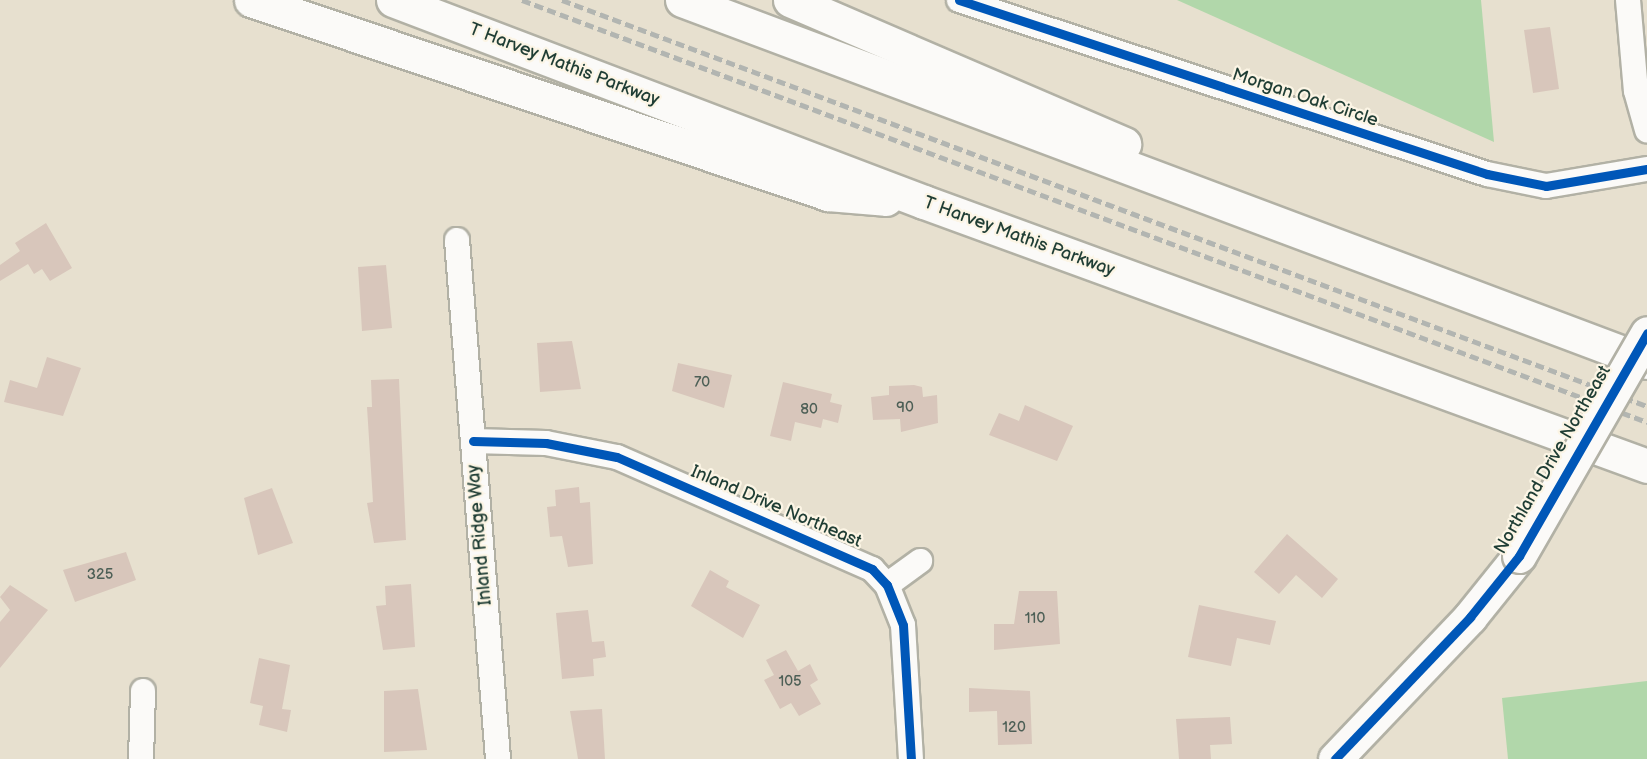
<!DOCTYPE html>
<style>
body{margin:0}
#map{position:relative;width:1647px;height:759px;overflow:hidden;background:#e7e0cf;font-family:"Balsamiq Sans",sans-serif}
div>[style]{position:absolute}
[style*='--x']{left:calc(var(--x)*1px);top:calc(var(--y)*1px);width:calc(var(--w)*1px);rotate:calc(var(--a)*1deg)}
.green>*{inset:0;background:#b1d7aa}
.building>*{inset:0;background:#d8c6bb}
.roads{filter:drop-shadow(2px 0 #b2b1a5) drop-shadow(-2px 0 #b2b1a5) drop-shadow(0 2px #b2b1a5) drop-shadow(0 -2px #b2b1a5)}
.street>*{height:24px;margin:-12px;padding:0 12px;transform-origin:12px;border-radius:12px;background:#fbfaf8}
.secondary>*{height:33px;margin:-16.5px;padding:0 16.5px;transform-origin:16.5px;border-radius:16.5px;background:#fbfaf8}
.highway>*{height:33px;margin:-16.5px;padding:0 16.5px;transform-origin:16.5px;border-radius:16.5px;background:#fbfaf8}
.rail>*{height:4.5px;margin-top:-2.25px;transform-origin:0;background:repeating-linear-gradient(90deg,#b2b5b1 0 9px,transparent 0 13.5px)}
.bridges{filter:drop-shadow(2px 0 #b2b1a5) drop-shadow(-2px 0 #b2b1a5) drop-shadow(0 2px #b2b1a5) drop-shadow(0 -2px #b2b1a5)}
.secondary-bridge>*{height:33px;margin:-16.5px;padding:0 16.5px;transform-origin:16.5px;border-radius:16.5px;background:#fbfaf8}
.cycleway>*{height:9px;margin:-4.5px;padding:0 4.5px;transform-origin:4.5px;border-radius:4.5px;background:#0057b8}
span{translate:-50% -50%;white-space:nowrap;text-align:center;line-height:1.15;-webkit-text-stroke:4.5px #fcf5e5;paint-order:stroke}
.number-label{font-size:15px;color:#4d5f56}
.number-label span{-webkit-text-stroke-width:0}
.street-label{font-size:18px;color:#1f3d34}
</style>
<div id="map">
<div class="green">
<i style="clip-path:polygon(1177px 0,1481px 0,1494px 142px)"></i>
<i style="clip-path:polygon(1647px 681px,1647px 759px,1508px 759px,1502px 698px)"></i>
</div>
<div class="building">
<i style="clip-path:polygon(1550px 27px,1559px 89px,1533px 93px,1524px 30px)"></i>
<i style="clip-path:polygon(46px 223px,72px 268px,50px 281px,42px 269px,34px 274px,28px 264px,0 281px,0 265px,20px 251px,15px 243px)"></i>
<i style="clip-path:polygon(386px 265px,392px 328px,362px 331px,358px 267px)"></i>
<i style="clip-path:polygon(572px 341px,581px 389px,540px 392px,537px 343px)"></i>
<i style="clip-path:polygon(47px 357px,81px 368px,63px 416px,4px 402px,10px 380px,37px 388px)"></i>
<i style="clip-path:polygon(678px 363px,732px 375px,724px 408px,672px 391px)"></i>
<i style="clip-path:polygon(399px 379px,406px 540px,374px 543px,367px 503px,373px 502px,367px 407px,372px 407px,371px 380px)"></i>
<i style="clip-path:polygon(783px 382px,832px 394px,830px 402px,842px 405px,838px 423px,823px 419px,821px 428px,795px 422px,791px 441px,770px 436px)"></i>
<i style="clip-path:polygon(914px 385px,922px 387px,923px 397px,937px 395px,938px 423px,901px 432px,900px 419px,873px 420px,871px 397px,889px 395px,889px 386px)"></i>
<i style="clip-path:polygon(1025px 405px,1073px 426px,1057px 461px,989px 435px,999px 413px,1019px 421px)"></i>
<i style="clip-path:polygon(579px 487px,580px 503px,590px 502px,593px 564px,568px 567px,562px 536px,550px 537px,547px 507px,556px 506px,555px 490px)"></i>
<i style="clip-path:polygon(272px 488px,293px 543px,258px 555px,244px 498px)"></i>
<i style="clip-path:polygon(1287px 534px,1338px 579px,1322px 598px,1296px 575px,1279px 594px,1254px 572px)"></i>
<i style="clip-path:polygon(126px 552px,136px 580px,75px 602px,63px 570px)"></i>
<i style="clip-path:polygon(710px 570px,729px 581px,726px 587px,760px 605px,743px 638px,691px 606px)"></i>
<i style="clip-path:polygon(411px 584px,415px 647px,383px 650px,376px 606px,386px 605px,385px 586px)"></i>
<i style="clip-path:polygon(10px 585px,48px 610px,0 668px,0 622px,10px 610px,0 597px)"></i>
<i style="clip-path:polygon(1019px 591px,1057px 591px,1060px 644px,994px 650px,994px 624px,1014px 624px)"></i>
<i style="clip-path:polygon(1199px 605px,1276px 621px,1270px 645px,1237px 638px,1231px 666px,1188px 657px)"></i>
<i style="clip-path:polygon(588px 610px,592px 642px,604px 641px,606px 657px,593px 659px,594px 676px,562px 679px,556px 613px)"></i>
<i style="clip-path:polygon(786px 650px,798px 671px,810px 664px,818px 680px,810px 685px,821px 704px,799px 716px,791px 703px,780px 709px,764px 680px,774px 675px,766px 660px)"></i>
<i style="clip-path:polygon(259px 658px,290px 665px,282px 709px,291px 710px,287px 732px,259px 725px,263px 706px,250px 703px)"></i>
<i style="clip-path:polygon(969px 688px,1030px 691px,1032px 744px,998px 745px,997px 711px,969px 712px)"></i>
<i style="clip-path:polygon(418px 689px,427px 750px,384px 752px,384px 691px)"></i>
<i style="clip-path:polygon(602px 709px,605px 759px,578px 759px,570px 711px)"></i>
<i style="clip-path:polygon(1230px 717px,1232px 744px,1210px 745px,1211px 759px,1179px 759px,1176px 719px)"></i>
</div>
<div class="roads">
<div class="street">
<i style="--x:959;--y:0;--w:556;--a:18.24"></i>
<i style="--x:1487;--y:174;--w:60;--a:11.5"></i>
<i style="--x:1546;--y:186;--w:102;--a:-9.6"></i>
<i style="--x:1628;--y:0;--w:91;--a:85"></i>
<i style="--x:1636;--y:91;--w:41;--a:74.2"></i>
<i style="--x:457;--y:240;--w:521;--a:85.48"></i>
<i style="--x:473;--y:441;--w:73;--a:1.6"></i>
<i style="--x:546;--y:443;--w:72;--a:11.2"></i>
<i style="--x:617;--y:457;--w:279;--a:23.7"></i>
<i style="--x:872;--y:569;--w:22;--a:47"></i>
<i style="--x:887;--y:585;--w:43;--a:68.2"></i>
<i style="--x:903;--y:625;--w:134;--a:86.6"></i>
<i style="--x:887;--y:585;--w:41;--a:-36"></i>
<i style="--x:141;--y:759;--w:68;--a:-88.3"></i>
</div>
<div class="secondary">
<i style="--x:1335;--y:759;--w:196;--a:-46.4"></i>
<i style="--x:1470;--y:617;--w:78;--a:-51.2"></i>
</div>
<div class="highway">
<i style="--x:251;--y:0;--w:609;--a:18.58"></i>
<i style="--x:828;--y:194;--w:58;--a:4.9"></i>
<i style="--x:393;--y:0;--w:568;--a:20.83"></i>
<i style="--x:924;--y:202;--w:770;--a:20.06"></i>
<i style="--x:682;--y:0;--w:1031;--a:20.56"></i>
<i style="--x:790;--y:0;--w:364;--a:23.3"></i>
</div>
</div>
<div class="rail">
<i style="--x:522;--y:0;--w:1202;--a:20.56"></i>
<i style="--x:562;--y:0;--w:1158;--a:20.52"></i>
</div>
<div class="bridges">
<div class="secondary-bridge">
<i style="--x:1519;--y:556;--w:257;--a:-60.1"></i>
</div>
</div>
<div class="cycleway">
<i style="--x:959;--y:0;--w:556;--a:18.24"></i>
<i style="--x:1487;--y:174;--w:60;--a:11.5"></i>
<i style="--x:1546;--y:186;--w:102;--a:-9.6"></i>
<i style="--x:473;--y:441;--w:73;--a:1.6"></i>
<i style="--x:546;--y:443;--w:72;--a:11.2"></i>
<i style="--x:617;--y:457;--w:279;--a:23.7"></i>
<i style="--x:872;--y:569;--w:22;--a:47"></i>
<i style="--x:887;--y:585;--w:43;--a:68.2"></i>
<i style="--x:903;--y:625;--w:134;--a:86.6"></i>
<i style="--x:1335;--y:759;--w:196;--a:-46.4"></i>
<i style="--x:1470;--y:617;--w:78;--a:-51.2"></i>
<i style="--x:1519;--y:556;--w:257;--a:-60.1"></i>
</div>
<div class="number-label">
<span style="left:702px;top:383px">70</span>
<span style="left:905px;top:408px">90</span>
<span style="left:809px;top:410px">80</span>
<span style="left:100px;top:575px">325</span>
<span style="left:1035px;top:619px">110</span>
<span style="left:790px;top:682px">105</span>
<span style="left:1014px;top:728px">120</span>
</div>
<div class="street-label">
<span style="left:564px;top:65px;rotate:21deg">T Harvey Mathis Parkway</span>
<span style="left:1305px;top:98px;rotate:18deg">Morgan Oak Circle</span>
<span style="left:1019px;top:237px;rotate:20deg">T Harvey Mathis Parkway</span>
<span style="left:1553px;top:460px;rotate:-60deg">Northland Drive Northeast</span>
<span style="left:776px;top:507px;rotate:23deg">Inland Drive Northeast</span>
<span style="left:480px;top:535px;rotate:-95deg">Inland Ridge Way</span>
</div>
</div>
